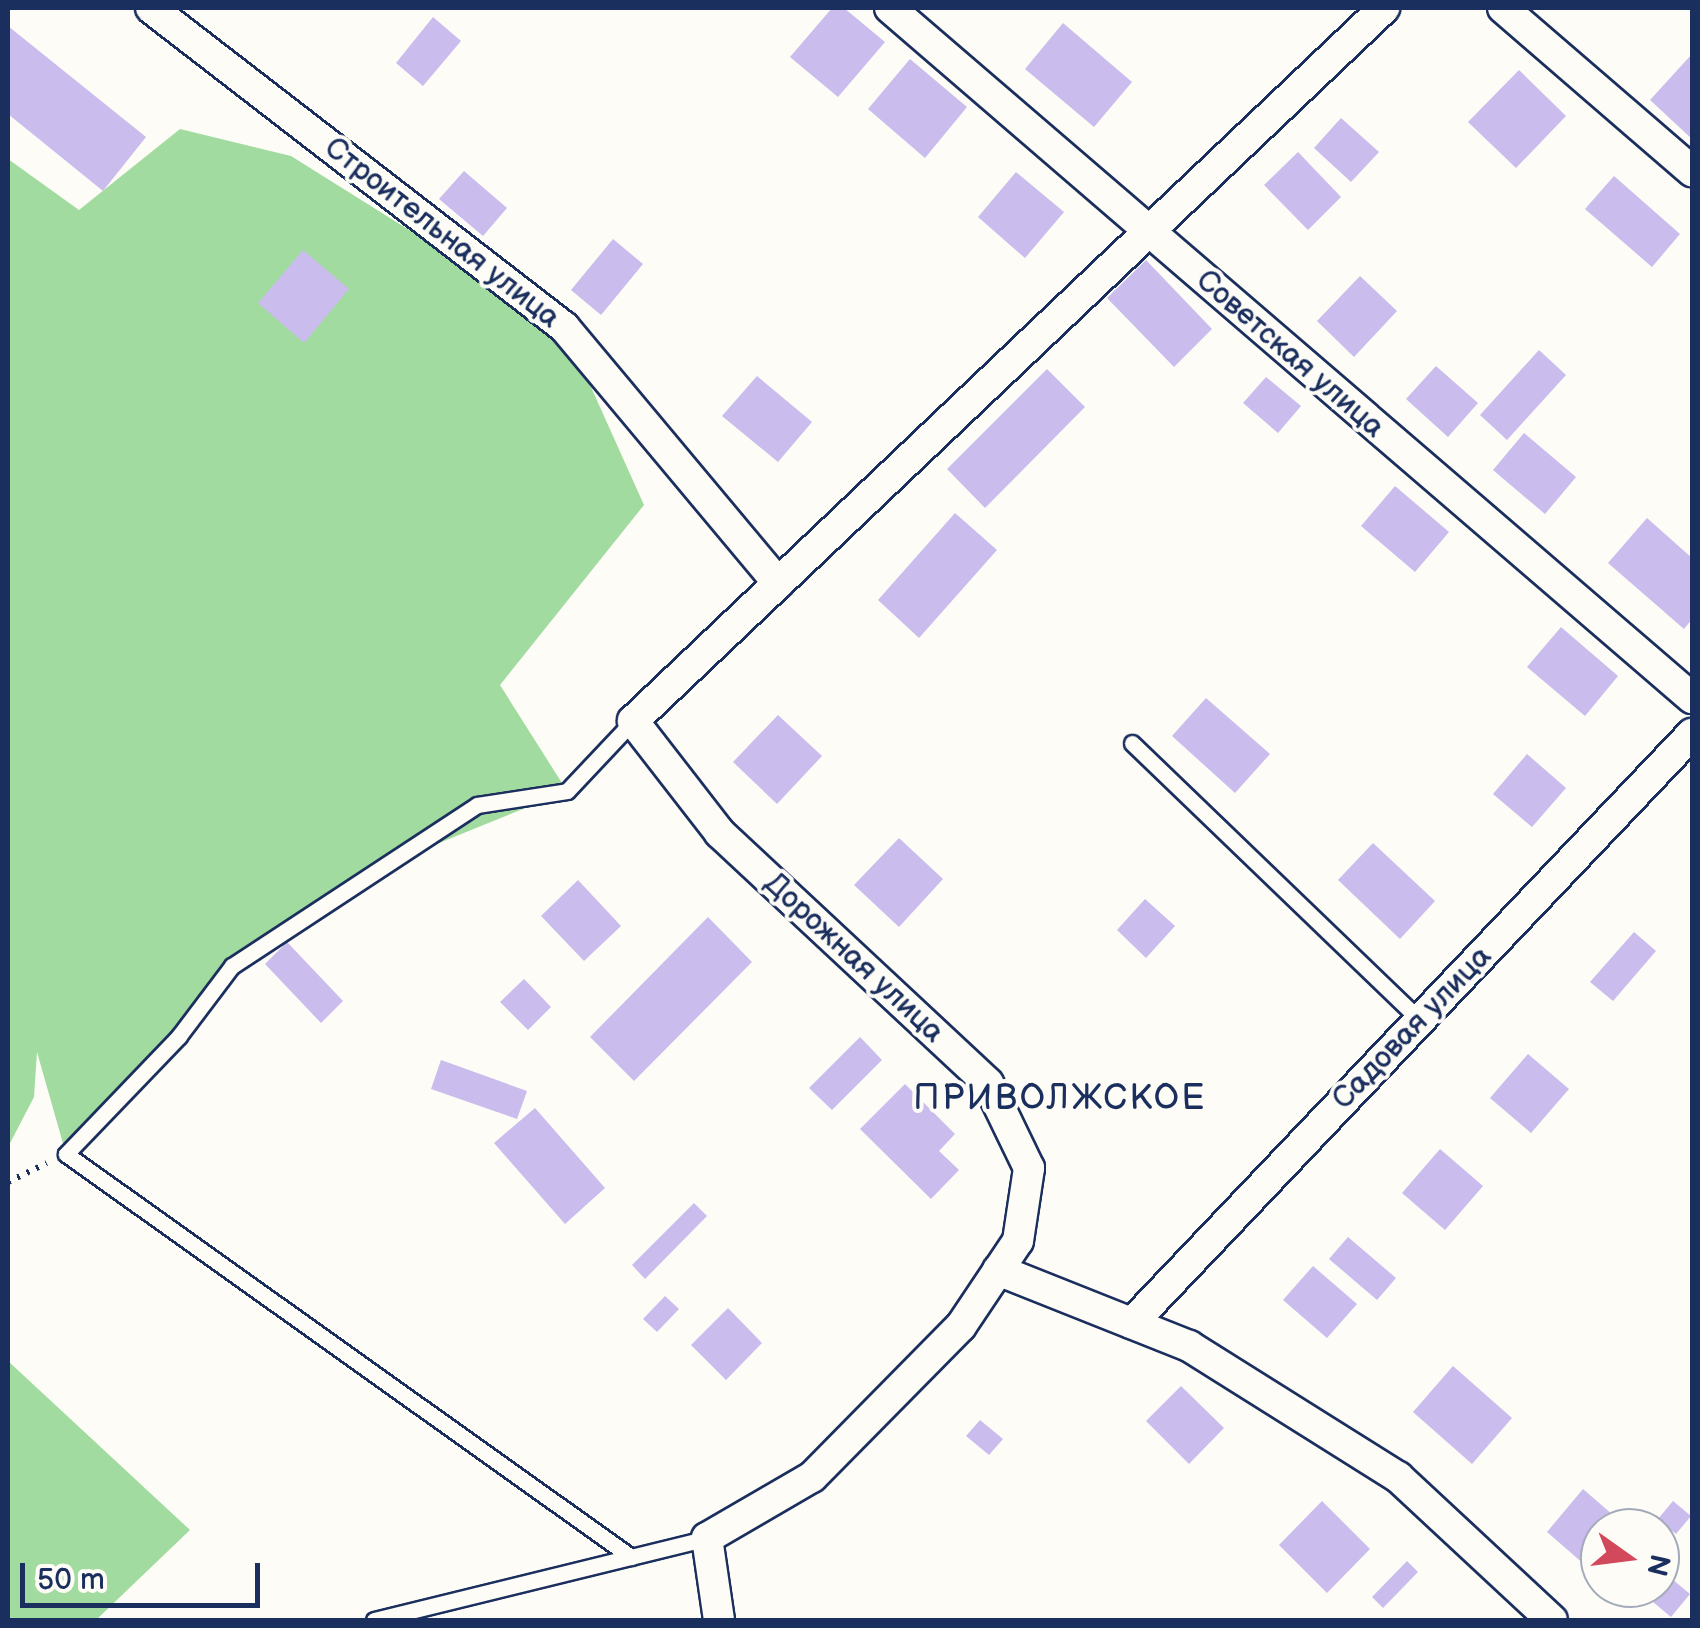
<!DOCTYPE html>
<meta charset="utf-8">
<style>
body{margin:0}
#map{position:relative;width:1700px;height:1628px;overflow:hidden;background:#fdfcf7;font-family:"Balsamiq Sans",sans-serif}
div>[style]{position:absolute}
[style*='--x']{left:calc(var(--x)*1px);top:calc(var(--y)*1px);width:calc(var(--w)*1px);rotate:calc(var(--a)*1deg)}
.green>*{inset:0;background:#a2db9f}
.building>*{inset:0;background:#cabced}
.path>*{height:6px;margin-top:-3px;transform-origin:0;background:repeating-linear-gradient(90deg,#1b2f5e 0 2.5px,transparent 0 10.5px)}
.roads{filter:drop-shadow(2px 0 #1b2f5e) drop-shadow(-2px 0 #1b2f5e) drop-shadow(0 2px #1b2f5e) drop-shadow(0 -2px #1b2f5e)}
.lane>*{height:15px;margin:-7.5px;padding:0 7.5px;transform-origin:7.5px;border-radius:7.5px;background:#fdfcf7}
.street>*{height:30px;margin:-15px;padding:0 15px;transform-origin:15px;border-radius:15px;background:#fdfcf7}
span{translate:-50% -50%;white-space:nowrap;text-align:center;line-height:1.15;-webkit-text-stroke:8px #fdfcf7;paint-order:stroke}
.street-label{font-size:30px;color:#1b2f5e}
.quarter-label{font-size:35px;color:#1b2f5e;letter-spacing:2.5px}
.frame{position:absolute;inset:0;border:10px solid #1b2f5e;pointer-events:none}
.north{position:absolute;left:1580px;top:1508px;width:100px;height:100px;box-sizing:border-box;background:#fdfcf7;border:2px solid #a3aaba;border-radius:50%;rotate:104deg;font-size:28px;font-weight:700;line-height:40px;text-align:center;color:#1b2f5e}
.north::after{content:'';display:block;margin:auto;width:35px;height:45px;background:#d1495b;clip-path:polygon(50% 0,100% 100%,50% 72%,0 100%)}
.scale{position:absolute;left:20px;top:1563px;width:240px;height:45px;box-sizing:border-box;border:5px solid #1b2f5e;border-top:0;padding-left:12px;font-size:30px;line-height:35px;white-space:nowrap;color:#1b2f5e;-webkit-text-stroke:8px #fdfcf7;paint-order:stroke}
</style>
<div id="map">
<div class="green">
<i style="clip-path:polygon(180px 129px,291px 156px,564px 327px,644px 505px,500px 685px,567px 791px,385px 865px,232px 966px,66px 1154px,37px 1052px,34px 1097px,8px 1147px,8px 159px,79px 210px)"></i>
<i style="clip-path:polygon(8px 1361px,190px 1530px,96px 1620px,8px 1620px)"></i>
</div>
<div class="building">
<i style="clip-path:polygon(832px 8px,844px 8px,885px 42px,838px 97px,790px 57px)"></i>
<i style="clip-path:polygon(433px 17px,461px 41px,423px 86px,396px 63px)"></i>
<i style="clip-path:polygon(1063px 23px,1132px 82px,1094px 127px,1025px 69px)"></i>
<i style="clip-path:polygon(8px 26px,146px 137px,103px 191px,8px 114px)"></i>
<i style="clip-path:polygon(1692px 54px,1692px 139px,1650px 100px)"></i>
<i style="clip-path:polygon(910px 59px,967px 107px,925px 158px,868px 109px)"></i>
<i style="clip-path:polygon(1519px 70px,1566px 116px,1516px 168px,1468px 122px)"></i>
<i style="clip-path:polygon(1341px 118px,1379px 152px,1351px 182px,1314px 148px)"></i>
<i style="clip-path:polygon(1298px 152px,1341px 197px,1308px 230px,1264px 185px)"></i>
<i style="clip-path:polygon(464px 171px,507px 208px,483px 236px,439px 199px)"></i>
<i style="clip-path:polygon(1016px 172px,1064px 212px,1025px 258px,978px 217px)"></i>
<i style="clip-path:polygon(1614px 176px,1680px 234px,1652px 267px,1585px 209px)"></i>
<i style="clip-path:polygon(613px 239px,643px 264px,601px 315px,571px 290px)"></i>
<i style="clip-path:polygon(303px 250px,349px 289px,304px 343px,258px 303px)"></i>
<i style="clip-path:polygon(1146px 260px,1212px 329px,1174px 367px,1107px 298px)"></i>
<i style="clip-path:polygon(1360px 276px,1397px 311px,1354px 357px,1317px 321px)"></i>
<i style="clip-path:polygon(1539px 350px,1566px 375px,1507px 440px,1480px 415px)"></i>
<i style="clip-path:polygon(1436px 366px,1478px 403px,1448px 437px,1406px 399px)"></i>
<i style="clip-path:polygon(1047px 369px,1085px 407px,985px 508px,947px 469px)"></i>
<i style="clip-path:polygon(757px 376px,812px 422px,778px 462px,722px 416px)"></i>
<i style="clip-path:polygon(1266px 377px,1301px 406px,1278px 433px,1243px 403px)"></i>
<i style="clip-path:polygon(1524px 433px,1576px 477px,1545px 514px,1493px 470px)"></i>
<i style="clip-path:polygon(1395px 486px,1449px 532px,1415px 572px,1361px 526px)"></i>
<i style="clip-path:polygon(955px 513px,997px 550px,919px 638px,878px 600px)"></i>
<i style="clip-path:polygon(1647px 518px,1692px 558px,1692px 619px,1684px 629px,1608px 563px)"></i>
<i style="clip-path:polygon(1561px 627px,1618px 676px,1585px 716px,1527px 667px)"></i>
<i style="clip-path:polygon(1206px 698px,1270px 754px,1235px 793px,1172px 736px)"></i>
<i style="clip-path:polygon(778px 715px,822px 756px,777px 804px,733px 762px)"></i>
<i style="clip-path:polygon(1527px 754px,1566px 788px,1532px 827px,1493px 794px)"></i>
<i style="clip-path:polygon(899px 838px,943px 879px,899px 927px,854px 885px)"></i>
<i style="clip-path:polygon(1373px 843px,1435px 901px,1400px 939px,1338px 880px)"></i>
<i style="clip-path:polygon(578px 880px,621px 926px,584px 961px,541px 916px)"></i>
<i style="clip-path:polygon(1145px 899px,1175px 926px,1146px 958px,1117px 930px)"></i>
<i style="clip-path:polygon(708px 917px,752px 962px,634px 1081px,590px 1037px)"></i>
<i style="clip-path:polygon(1634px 932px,1656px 951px,1613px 1001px,1590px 982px)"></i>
<i style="clip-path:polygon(287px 942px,343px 1001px,321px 1023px,265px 964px)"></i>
<i style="clip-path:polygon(524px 979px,551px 1007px,528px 1030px,500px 1002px)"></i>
<i style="clip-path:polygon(860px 1037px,882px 1060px,832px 1110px,809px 1088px)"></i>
<i style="clip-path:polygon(1528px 1054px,1569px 1089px,1531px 1133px,1490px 1098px)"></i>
<i style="clip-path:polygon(441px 1060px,527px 1091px,517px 1119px,431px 1089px)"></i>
<i style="clip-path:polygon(905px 1084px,955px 1134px,939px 1151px,959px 1170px,931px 1199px,860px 1129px)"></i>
<i style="clip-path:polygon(535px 1108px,605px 1188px,565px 1224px,494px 1143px)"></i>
<i style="clip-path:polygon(1440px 1149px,1483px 1186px,1445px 1230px,1402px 1193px)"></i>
<i style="clip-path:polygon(694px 1203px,707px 1216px,645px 1279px,632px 1265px)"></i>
<i style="clip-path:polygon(1348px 1237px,1396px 1278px,1377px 1300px,1329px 1259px)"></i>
<i style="clip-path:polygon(1313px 1266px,1357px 1304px,1327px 1338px,1283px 1300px)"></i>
<i style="clip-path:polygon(665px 1296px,679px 1309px,657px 1332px,643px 1319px)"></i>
<i style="clip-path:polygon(728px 1308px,762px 1343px,726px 1380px,691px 1345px)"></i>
<i style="clip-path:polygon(1453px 1366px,1512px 1418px,1472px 1464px,1413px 1412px)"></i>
<i style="clip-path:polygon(1181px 1386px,1224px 1428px,1189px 1464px,1146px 1421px)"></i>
<i style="clip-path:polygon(980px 1420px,1003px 1439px,989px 1455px,966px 1436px)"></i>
<i style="clip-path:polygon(1583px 1489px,1628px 1528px,1600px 1528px,1600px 1578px,1547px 1532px)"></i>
<i style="clip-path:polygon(1322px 1501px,1370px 1549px,1327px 1593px,1279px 1545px)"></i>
<i style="clip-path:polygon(1673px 1501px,1691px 1516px,1676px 1534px,1658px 1519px)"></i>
<i style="clip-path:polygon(1407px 1561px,1418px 1572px,1383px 1608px,1372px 1597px)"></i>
<i style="clip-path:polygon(1672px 1579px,1690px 1594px,1671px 1617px,1653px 1602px)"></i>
</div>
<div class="path">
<i style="--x:8;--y:1182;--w:43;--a:-26"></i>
</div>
<div class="roads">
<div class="lane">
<i style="--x:1132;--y:743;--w:400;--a:43.9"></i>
<i style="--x:631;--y:1557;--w:694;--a:-144.5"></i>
<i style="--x:66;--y:1154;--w:163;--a:-46.2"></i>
<i style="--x:179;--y:1036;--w:88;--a:-52.9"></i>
<i style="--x:232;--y:966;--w:293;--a:-33.3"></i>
<i style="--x:477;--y:805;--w:91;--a:-8.8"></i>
<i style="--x:567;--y:791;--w:96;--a:-46.7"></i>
<i style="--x:374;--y:1620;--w:343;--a:-13.8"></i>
</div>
<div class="street">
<i style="--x:151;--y:8;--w:522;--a:37.68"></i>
<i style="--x:564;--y:327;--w:334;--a:50.1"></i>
<i style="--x:890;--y:8;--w:1058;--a:40.71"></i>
<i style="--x:1503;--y:8;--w:250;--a:40.8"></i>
<i style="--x:998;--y:1270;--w:206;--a:21.7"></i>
<i style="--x:1189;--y:1346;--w:247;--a:32.1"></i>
<i style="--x:1398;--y:1477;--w:210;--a:42.9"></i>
<i style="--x:1132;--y:1323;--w:813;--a:-46.45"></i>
<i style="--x:719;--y:1620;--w:83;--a:-98.3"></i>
<i style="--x:707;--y:1538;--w:121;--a:-30.2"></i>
<i style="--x:812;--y:1477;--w:212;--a:-45.4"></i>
<i style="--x:961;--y:1326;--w:102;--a:-56.2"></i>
<i style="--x:1018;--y:1241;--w:74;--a:-81.4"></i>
<i style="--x:1029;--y:1168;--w:94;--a:-115.8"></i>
<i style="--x:988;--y:1083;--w:367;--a:-137"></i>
<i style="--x:720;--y:833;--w:142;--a:-127.8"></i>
<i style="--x:633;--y:721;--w:1036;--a:-43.51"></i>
</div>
</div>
<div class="street-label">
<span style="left:442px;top:233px;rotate:38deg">Строительная улица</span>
<span style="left:1290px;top:354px;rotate:41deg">Советская улица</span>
<span style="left:854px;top:958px;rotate:43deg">Дорожная улица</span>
<span style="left:1412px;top:1028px;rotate:-46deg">Садовая улица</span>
</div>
<div class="quarter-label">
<span style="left:1060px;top:1099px">ПРИВОЛЖСКОЕ</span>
</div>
<div class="frame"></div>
<div class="north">N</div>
<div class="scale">50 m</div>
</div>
